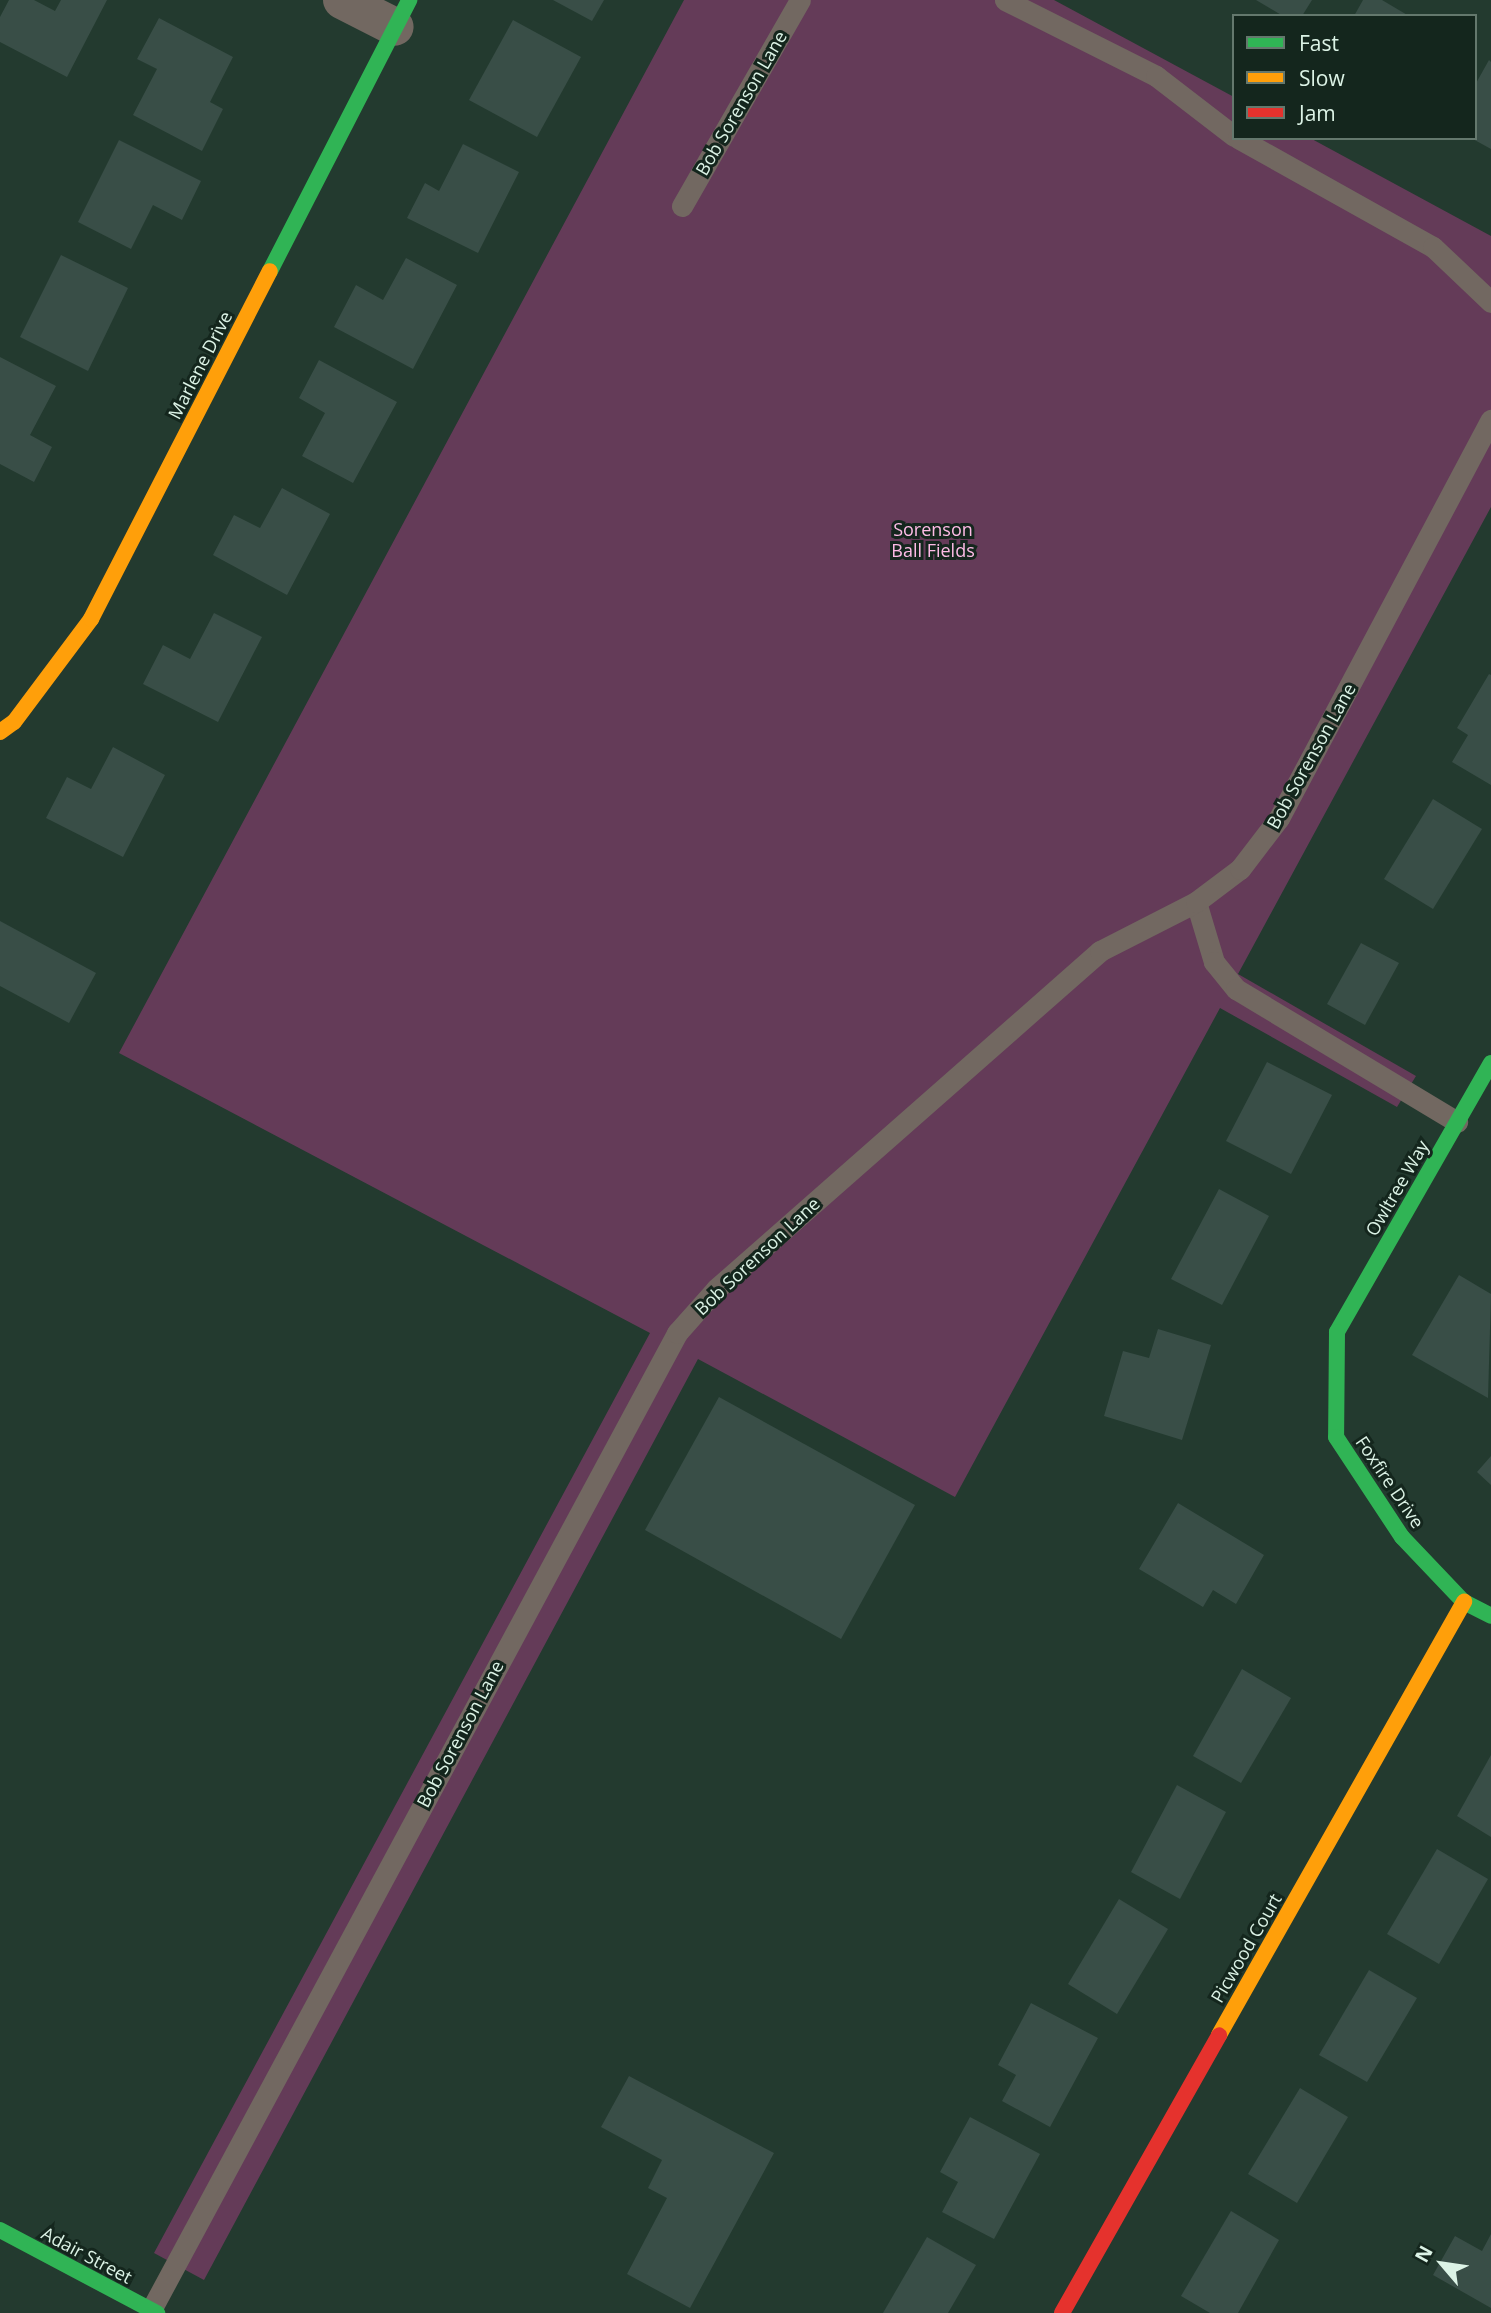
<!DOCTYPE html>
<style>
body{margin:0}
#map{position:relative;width:1491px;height:2313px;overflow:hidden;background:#233a2f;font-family:"Open Sans",sans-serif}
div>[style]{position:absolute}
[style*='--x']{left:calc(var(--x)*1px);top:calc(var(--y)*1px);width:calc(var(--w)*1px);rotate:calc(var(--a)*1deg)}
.green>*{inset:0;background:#643b58}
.building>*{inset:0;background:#394e47}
.lane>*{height:21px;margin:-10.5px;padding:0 10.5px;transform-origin:10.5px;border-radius:10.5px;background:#726861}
.street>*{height:38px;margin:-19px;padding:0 19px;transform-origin:19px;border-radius:19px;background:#726861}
.fast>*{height:16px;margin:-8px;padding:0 8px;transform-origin:8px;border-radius:8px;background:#30b455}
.slow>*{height:16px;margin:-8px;padding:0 8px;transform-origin:8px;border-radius:8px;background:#ff9f0a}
.jam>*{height:16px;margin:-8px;padding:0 8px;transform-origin:8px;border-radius:8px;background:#e5322d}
span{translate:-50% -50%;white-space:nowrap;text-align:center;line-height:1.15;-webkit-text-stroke:6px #14261d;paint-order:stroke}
.street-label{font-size:18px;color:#dcf3e6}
.park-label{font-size:18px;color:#febbe6}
.legend{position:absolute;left:1232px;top:14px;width:245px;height:126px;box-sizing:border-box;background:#14261d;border:2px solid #64786d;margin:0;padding:9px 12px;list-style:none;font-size:21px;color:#dcf3e6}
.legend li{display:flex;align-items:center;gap:14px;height:35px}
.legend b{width:35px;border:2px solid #64786d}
.north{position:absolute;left:1407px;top:2229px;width:70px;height:70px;-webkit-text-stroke:5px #14261d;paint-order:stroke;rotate:299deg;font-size:19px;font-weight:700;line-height:28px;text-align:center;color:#dcf3e6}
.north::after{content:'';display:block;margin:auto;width:24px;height:32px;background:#dcf3e6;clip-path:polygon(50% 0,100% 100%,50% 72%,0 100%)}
</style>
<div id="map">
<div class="green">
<i style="clip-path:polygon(684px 0,1054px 0,1234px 97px,1234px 138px,1310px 138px,1491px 236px,1491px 507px,1238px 974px,1416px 1076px,1397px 1107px,1220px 1008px,955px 1497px,698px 1359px,204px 2280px,154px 2253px,650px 1333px,119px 1053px)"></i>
</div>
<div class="building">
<i style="clip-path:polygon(9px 0,34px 0,55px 11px,61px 0,107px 0,67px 77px,0 42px,0 17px)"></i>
<i style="clip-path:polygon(553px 0,604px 0,592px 21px)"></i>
<i style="clip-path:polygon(1256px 0,1312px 0,1302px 16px,1283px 16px)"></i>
<i style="clip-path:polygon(1363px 0,1382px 0,1409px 16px,1354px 16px)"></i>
<i style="clip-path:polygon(159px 18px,233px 57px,210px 102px,223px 109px,202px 151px,133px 115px,157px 69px,137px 59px)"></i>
<i style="clip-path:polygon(513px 20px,581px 57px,537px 137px,469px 100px)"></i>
<i style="clip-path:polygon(1489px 60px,1491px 62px,1491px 149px,1471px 138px,1475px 138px,1475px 85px)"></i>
<i style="clip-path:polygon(119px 140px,201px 181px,182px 220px,153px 205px,131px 249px,78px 222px)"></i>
<i style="clip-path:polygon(463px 144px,519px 172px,478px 253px,407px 218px,425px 183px,439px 191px)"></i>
<i style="clip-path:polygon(61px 255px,128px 288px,88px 371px,20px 337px)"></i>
<i style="clip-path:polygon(406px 258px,457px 285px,413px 369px,334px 327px,356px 285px,383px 300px)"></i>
<i style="clip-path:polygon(0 357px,56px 386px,30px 435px,52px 447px,34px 482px,0 464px)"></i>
<i style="clip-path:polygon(319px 360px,397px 402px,353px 483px,302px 456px,325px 413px,299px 398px)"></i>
<i style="clip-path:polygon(282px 488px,330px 514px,287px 595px,213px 555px,234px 515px,260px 528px)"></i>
<i style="clip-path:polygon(214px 613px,262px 637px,218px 722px,143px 684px,163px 645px,190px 659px)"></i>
<i style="clip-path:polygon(1489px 674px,1491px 675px,1491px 785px,1452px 762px,1468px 735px,1457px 728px)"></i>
<i style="clip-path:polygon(113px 747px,165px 775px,123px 857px,46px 818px,67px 777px,91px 789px)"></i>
<i style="clip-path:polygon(1433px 799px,1482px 829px,1433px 909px,1384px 879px)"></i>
<i style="clip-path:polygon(0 921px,96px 973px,69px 1023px,0 986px)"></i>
<i style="clip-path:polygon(1361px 943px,1399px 963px,1365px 1025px,1327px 1004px)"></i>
<i style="clip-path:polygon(1267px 1062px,1332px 1095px,1291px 1174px,1226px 1141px)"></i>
<i style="clip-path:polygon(1219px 1189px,1269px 1216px,1222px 1305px,1171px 1279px)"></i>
<i style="clip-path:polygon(1459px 1275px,1491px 1294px,1488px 1398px,1412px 1355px)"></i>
<i style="clip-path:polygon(1158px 1329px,1211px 1345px,1182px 1440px,1104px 1416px,1123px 1351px,1149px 1358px)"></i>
<i style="clip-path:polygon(719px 1397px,915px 1505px,841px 1639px,645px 1530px)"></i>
<i style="clip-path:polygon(1491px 1456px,1491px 1485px,1477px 1472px)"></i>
<i style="clip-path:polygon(1178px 1503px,1264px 1555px,1236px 1604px,1213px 1590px,1203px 1607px,1139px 1569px)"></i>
<i style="clip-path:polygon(1242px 1669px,1291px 1698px,1241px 1783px,1193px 1756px)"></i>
<i style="clip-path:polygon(1491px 1755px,1491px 1837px,1457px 1816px)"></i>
<i style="clip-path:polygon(1177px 1785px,1226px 1812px,1180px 1899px,1131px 1872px)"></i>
<i style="clip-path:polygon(1437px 1849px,1488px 1879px,1439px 1964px,1387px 1934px)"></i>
<i style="clip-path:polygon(1119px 1899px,1168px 1929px,1117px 2014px,1068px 1984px)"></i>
<i style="clip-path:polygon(1369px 1970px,1417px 1998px,1367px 2082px,1319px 2055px)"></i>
<i style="clip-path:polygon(1031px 2003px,1098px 2038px,1050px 2127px,1002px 2101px,1016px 2075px,998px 2065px)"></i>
<i style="clip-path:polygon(629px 2076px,774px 2153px,690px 2308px,627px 2274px,667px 2198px,648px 2188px,662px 2160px,601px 2127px)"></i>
<i style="clip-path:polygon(1300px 2088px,1348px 2117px,1297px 2203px,1248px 2174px)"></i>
<i style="clip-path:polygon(970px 2117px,1040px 2154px,994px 2239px,942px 2212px,958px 2182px,940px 2172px)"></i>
<i style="clip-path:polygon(1231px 2211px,1279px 2240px,1238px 2313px,1210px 2313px,1181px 2296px)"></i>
<i style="clip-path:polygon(1491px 2234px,1491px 2308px,1433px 2275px,1455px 2236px,1482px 2251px)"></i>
<i style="clip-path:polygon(927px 2237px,976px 2265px,948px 2313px,883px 2313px)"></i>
</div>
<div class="lane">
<i style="--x:1005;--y:0;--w:169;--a:26.7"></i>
<i style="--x:1156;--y:76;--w:98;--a:37.6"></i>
<i style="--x:1238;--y:138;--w:223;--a:29.2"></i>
<i style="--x:1433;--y:247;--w:80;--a:43.5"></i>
<i style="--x:682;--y:206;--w:237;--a:-60.2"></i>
<i style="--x:1196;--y:902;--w:63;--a:73.3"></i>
<i style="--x:1214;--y:962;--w:35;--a:51"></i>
<i style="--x:1236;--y:989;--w:258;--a:31"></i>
<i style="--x:151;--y:2310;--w:1110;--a:-61.7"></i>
<i style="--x:677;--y:1333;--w:59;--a:-48.4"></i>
<i style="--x:716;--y:1289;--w:512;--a:-41.35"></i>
<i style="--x:1100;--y:951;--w:108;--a:-27"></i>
<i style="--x:1196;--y:902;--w:55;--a:-36.9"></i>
<i style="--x:1240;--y:869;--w:64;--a:-52.6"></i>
<i style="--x:1279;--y:818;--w:451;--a:-62"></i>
</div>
<div class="street">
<i style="--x:342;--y:0;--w:59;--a:27"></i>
</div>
<div class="fast">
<i style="--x:270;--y:271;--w:305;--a:-62.8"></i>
<i style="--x:1491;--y:1063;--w:310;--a:119.8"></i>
<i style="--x:1337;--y:1332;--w:105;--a:90.5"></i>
<i style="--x:1336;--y:1437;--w:120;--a:56.6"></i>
<i style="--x:1402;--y:1537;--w:90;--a:46.4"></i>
<i style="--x:1464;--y:1602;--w:30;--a:27"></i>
<i style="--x:0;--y:2230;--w:178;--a:27.9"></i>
</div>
<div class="slow">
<i style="--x:0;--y:732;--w:17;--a:-36"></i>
<i style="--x:14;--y:722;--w:129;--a:-53.2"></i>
<i style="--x:91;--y:619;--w:391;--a:-62.8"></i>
<i style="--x:1219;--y:2035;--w:498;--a:-60.5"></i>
</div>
<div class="jam">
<i style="--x:1062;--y:2313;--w:319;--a:-60.5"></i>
</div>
<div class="street-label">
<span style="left:741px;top:103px;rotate:-60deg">Bob Sorenson Lane</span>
<span style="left:200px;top:365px;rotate:-63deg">Marlene Drive</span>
<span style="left:1311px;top:756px;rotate:-61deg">Bob Sorenson Lane</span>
<span style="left:1397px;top:1188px;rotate:-60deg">Owltree Way</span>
<span style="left:757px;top:1256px;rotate:-43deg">Bob Sorenson Lane</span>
<span style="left:1390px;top:1482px;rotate:56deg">Foxfire Drive</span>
<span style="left:460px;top:1734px;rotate:-62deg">Bob Sorenson Lane</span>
<span style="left:1246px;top:1948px;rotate:-60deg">Picwood Court</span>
<span style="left:87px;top:2255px;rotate:28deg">Adair Street</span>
</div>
<div class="park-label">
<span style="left:933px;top:540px">Sorenson<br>Ball Fields</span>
</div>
<ul class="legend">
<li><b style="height:9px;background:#30b455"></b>Fast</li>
<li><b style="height:9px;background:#ff9f0a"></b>Slow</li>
<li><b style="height:9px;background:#e5322d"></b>Jam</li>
</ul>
<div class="north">N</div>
</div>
